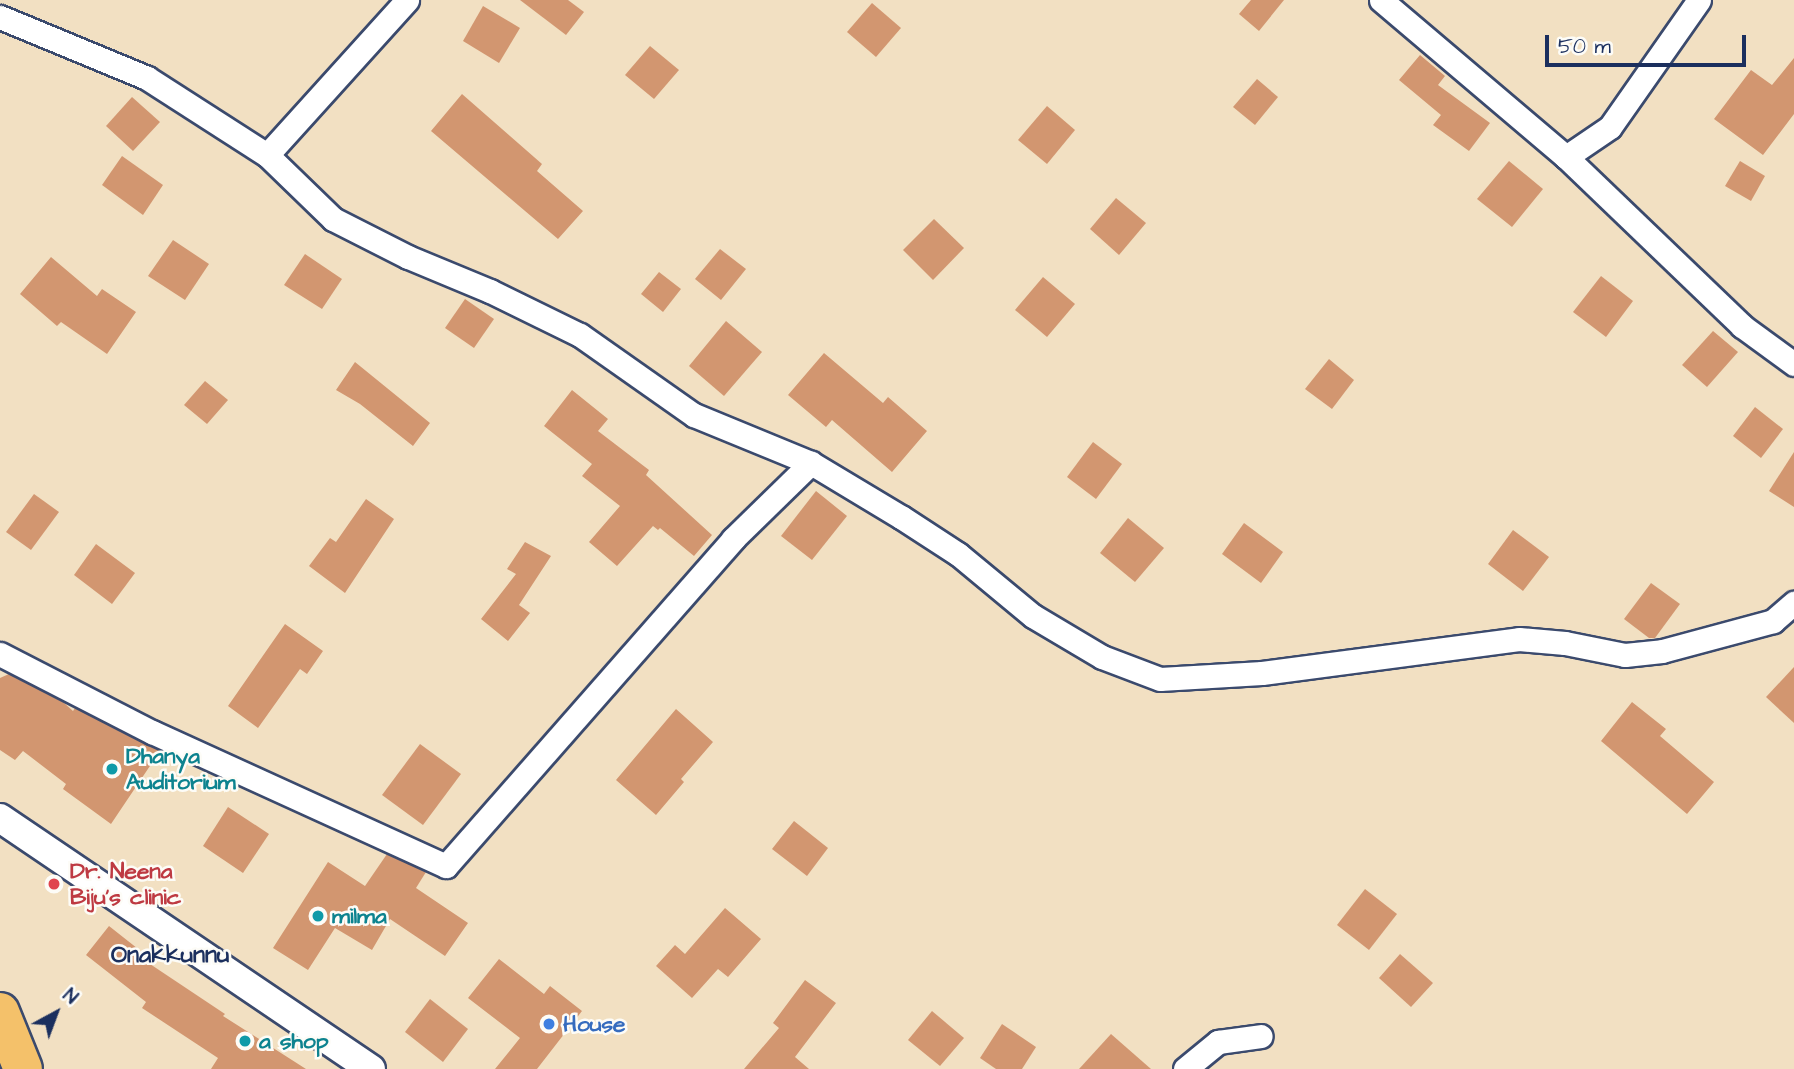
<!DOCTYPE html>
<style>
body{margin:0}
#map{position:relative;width:1794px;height:1069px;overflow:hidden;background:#f2e0c2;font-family:"Architects Daughter",sans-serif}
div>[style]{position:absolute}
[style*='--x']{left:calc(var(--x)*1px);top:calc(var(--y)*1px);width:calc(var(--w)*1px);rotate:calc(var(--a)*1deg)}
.building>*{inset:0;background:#d29670}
.roads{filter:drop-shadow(2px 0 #3b4a6d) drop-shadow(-2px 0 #3b4a6d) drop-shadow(0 2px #3b4a6d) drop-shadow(0 -2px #3b4a6d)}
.minor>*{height:23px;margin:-11.5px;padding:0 11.5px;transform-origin:11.5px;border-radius:11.5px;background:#fff}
.tertiary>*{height:28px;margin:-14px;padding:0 14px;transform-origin:14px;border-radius:14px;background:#fff}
.trunk>*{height:38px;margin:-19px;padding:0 19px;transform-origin:19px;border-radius:19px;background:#f4c16a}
.dots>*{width:19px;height:19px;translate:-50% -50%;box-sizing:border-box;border:4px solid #fdfcf7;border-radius:50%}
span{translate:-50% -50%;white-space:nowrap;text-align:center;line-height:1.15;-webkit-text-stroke:5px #fdfcf7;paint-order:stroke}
.culture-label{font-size:23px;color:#0d838f;font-weight:700}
.left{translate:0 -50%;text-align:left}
.health-label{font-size:23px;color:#be3a42;font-weight:700}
.shop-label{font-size:23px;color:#366cbe;font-weight:700}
.neighbourhood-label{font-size:24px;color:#1b2f5e;font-weight:700}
.north{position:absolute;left:21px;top:978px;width:70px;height:70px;-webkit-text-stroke:5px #fdfcf7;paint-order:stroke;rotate:41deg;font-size:19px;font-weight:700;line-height:28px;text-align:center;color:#1b2f5e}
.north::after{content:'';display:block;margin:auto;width:24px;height:32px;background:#1b2f5e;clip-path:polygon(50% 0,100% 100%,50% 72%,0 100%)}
.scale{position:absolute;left:1545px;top:35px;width:201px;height:32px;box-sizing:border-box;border:4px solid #1b2f5e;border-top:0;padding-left:9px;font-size:21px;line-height:24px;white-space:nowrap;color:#1b2f5e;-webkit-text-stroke:5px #fdfcf7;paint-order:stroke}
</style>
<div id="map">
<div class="building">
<i style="clip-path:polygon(520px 0,568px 0,584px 12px,566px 35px)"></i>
<i style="clip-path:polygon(1251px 0,1284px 0,1259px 31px,1239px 14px)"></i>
<i style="clip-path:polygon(872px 3px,901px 28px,876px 57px,847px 32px)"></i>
<i style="clip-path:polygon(483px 6px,520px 28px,499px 63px,463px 41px)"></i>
<i style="clip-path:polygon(650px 46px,679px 70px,654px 99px,625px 75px)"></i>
<i style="clip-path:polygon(1420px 55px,1445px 76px,1438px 85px,1490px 123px,1469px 151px,1433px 125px,1441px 115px,1399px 80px)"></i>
<i style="clip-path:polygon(1794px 58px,1794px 114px,1763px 155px,1714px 119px,1751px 70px,1772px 85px)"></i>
<i style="clip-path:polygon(1257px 79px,1278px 97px,1255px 125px,1233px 107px)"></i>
<i style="clip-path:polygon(462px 94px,542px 164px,537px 171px,583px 211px,558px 239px,431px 131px)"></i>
<i style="clip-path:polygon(132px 97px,160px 122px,133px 151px,106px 126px)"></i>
<i style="clip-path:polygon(1047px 106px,1075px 130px,1047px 164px,1018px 140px)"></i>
<i style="clip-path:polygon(122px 156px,163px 185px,143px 215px,102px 185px)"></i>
<i style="clip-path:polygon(1509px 161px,1543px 189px,1512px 227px,1477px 199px)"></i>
<i style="clip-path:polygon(1740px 161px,1765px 176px,1751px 201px,1725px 186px)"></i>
<i style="clip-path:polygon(1116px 198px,1146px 223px,1119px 255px,1090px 229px)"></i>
<i style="clip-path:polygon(934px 219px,964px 248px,933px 280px,903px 250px)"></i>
<i style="clip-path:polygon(173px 240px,209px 264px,185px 300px,148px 276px)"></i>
<i style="clip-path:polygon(720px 249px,746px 269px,721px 300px,695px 279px)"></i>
<i style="clip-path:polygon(305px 254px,342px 279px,322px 309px,284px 285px)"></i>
<i style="clip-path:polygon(51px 257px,97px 296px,102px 289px,136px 312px,107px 354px,61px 322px,57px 326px,20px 294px)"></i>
<i style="clip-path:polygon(659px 272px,681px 289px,663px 312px,641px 294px)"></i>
<i style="clip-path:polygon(1601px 276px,1633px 301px,1606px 337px,1573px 312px)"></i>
<i style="clip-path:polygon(1043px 277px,1075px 304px,1047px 337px,1015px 310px)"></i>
<i style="clip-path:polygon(465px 299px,494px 319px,474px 348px,445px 328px)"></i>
<i style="clip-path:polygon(726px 321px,762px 352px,724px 396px,689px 366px)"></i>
<i style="clip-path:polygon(1713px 331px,1738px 352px,1707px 387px,1682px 365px)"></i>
<i style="clip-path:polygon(824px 353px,883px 403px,888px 397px,927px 431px,892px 472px,832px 420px,826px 427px,788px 395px)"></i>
<i style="clip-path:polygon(1329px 359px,1354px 380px,1332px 409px,1305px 389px)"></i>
<i style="clip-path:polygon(355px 362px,430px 423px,413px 446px,360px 404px,336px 390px)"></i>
<i style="clip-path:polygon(205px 381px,228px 400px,207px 424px,184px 405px)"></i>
<i style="clip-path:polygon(572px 390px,608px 419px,598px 431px,649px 470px,646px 475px,712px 535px,694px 556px,660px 528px,658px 530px,653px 526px,617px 566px,589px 542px,620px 506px,582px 476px,592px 464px,544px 426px)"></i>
<i style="clip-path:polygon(1755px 407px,1783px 429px,1761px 458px,1733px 436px)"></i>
<i style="clip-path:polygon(1093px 442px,1122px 464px,1096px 499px,1067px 477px)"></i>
<i style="clip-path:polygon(1794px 452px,1794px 507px,1769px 491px)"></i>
<i style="clip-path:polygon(816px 491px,847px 516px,812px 560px,781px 536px)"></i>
<i style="clip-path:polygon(34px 494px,59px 512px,31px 550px,6px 532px)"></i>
<i style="clip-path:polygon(366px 499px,394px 519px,345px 593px,309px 566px,330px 538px,336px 542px)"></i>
<i style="clip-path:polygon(1128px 518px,1164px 548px,1135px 582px,1100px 553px)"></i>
<i style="clip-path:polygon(1244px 523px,1283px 552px,1261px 583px,1222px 554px)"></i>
<i style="clip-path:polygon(1513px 530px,1549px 557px,1523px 591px,1488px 564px)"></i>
<i style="clip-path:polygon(525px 542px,551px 556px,519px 605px,530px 613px,508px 641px,481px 619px,516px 574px,507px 569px)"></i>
<i style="clip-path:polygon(96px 544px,135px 573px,112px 604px,74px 575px)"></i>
<i style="clip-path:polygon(1651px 583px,1680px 604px,1655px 638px,1649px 638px,1624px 619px)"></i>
<i style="clip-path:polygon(285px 624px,323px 651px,307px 674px,300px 669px,258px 728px,228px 706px)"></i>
<i style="clip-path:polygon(1794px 667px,1794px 723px,1766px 697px)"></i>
<i style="clip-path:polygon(9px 674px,63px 702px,73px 711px,75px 708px,160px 751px,111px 824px,63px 789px,66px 784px,23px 751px,15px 760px,0 750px,0 678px)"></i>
<i style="clip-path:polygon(1632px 702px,1666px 729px,1660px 736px,1714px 782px,1687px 814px,1601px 741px)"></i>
<i style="clip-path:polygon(676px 709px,713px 742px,681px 779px,684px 782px,656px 815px,616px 780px)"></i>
<i style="clip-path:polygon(420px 744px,461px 774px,423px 825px,382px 795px)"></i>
<i style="clip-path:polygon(228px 807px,269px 834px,243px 873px,203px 846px)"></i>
<i style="clip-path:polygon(794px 821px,828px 848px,807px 876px,772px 849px)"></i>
<i style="clip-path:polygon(387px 854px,426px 872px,416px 888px,468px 923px,445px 956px,390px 919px,372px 950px,335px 928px,308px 970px,273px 948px,328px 862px,365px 886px)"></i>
<i style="clip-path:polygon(1365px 889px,1397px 914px,1369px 950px,1337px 925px)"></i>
<i style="clip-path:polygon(725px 908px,761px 939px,728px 977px,718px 969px,692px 998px,656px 966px,675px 945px,685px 954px)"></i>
<i style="clip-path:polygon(109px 926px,147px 956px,144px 960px,225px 1014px,223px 1016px,306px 1069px,211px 1069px,218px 1058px,142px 1008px,146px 1002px,86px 955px)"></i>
<i style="clip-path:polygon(1400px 954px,1433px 983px,1411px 1007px,1379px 978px)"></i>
<i style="clip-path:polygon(499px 959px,544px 994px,550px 986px,582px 1011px,537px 1069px,495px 1069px,520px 1038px,468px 998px)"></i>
<i style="clip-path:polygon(805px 980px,836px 1003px,795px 1057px,809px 1069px,744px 1069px,779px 1028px,773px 1023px)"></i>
<i style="clip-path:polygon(430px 999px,468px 1029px,443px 1062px,405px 1032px)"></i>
<i style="clip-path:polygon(932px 1011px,964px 1038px,940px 1066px,908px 1040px)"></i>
<i style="clip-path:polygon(1002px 1024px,1036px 1047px,1022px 1069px,996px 1069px,980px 1058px)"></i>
<i style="clip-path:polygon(1111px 1034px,1151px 1069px,1079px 1069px)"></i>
</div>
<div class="roads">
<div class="minor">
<i style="--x:1381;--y:0;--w:243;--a:40.3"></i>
<i style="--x:1566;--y:157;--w:53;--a:-34.3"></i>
<i style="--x:1610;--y:127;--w:155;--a:-55"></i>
<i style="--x:0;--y:17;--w:159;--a:22.5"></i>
<i style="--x:147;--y:78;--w:143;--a:32.7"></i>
<i style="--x:267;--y:155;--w:92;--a:44.1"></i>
<i style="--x:333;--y:219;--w:84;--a:26.9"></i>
<i style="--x:408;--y:257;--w:89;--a:22.5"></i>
<i style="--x:490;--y:291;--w:100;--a:26.1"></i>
<i style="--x:580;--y:335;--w:139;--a:35.1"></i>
<i style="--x:694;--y:415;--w:126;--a:22.3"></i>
<i style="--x:811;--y:463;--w:105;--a:31"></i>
<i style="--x:901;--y:517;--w:68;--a:33"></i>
<i style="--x:958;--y:554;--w:97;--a:39.6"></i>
<i style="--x:1033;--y:616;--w:80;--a:30.7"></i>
<i style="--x:1102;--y:657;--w:62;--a:20.8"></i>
<i style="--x:1160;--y:679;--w:102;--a:-3.4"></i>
<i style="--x:1262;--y:673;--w:259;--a:-7.5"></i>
<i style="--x:1519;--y:639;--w:46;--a:5"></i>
<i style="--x:1565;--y:643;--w:61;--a:11.3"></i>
<i style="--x:1625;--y:655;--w:37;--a:-6"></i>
<i style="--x:1662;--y:651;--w:115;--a:-15.1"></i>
<i style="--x:1773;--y:621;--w:28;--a:-41"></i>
<i style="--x:267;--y:155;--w:209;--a:-47.9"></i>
<i style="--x:1566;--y:157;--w:244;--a:43.8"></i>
<i style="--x:1742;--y:326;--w:64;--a:36.2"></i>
<i style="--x:0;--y:654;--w:171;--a:27.2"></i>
<i style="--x:152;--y:732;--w:323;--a:24.5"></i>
<i style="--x:446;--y:866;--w:435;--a:-48.7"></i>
<i style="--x:733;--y:539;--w:109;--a:-44.3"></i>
<i style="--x:1185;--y:1069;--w:43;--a:-39.3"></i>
<i style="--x:1218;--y:1042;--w:43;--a:-7.9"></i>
</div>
<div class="tertiary">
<i style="--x:0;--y:818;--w:448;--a:34.1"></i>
</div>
<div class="trunk">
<i style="--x:0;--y:1012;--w:61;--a:68"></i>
</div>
</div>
<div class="dots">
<i style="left:112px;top:769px;background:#0f9aa8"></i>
<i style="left:54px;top:884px;background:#e0444e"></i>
<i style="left:318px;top:916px;background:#0f9aa8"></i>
<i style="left:549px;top:1024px;background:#3f7fe0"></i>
<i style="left:245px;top:1041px;background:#0f9aa8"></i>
</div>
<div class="culture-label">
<span class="left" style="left:126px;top:769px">Dhanya<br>Auditorium</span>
<span class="left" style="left:332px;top:916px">milma</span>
<span class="left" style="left:259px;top:1041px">a shop</span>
</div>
<div class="health-label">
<span class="left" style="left:70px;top:884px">Dr. Neena<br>Biju's clinic</span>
</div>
<div class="shop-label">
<span class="left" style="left:563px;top:1024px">House</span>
</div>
<div class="neighbourhood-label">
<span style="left:170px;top:956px">Onakkunnu</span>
</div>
<div class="north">N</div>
<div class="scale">50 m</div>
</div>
